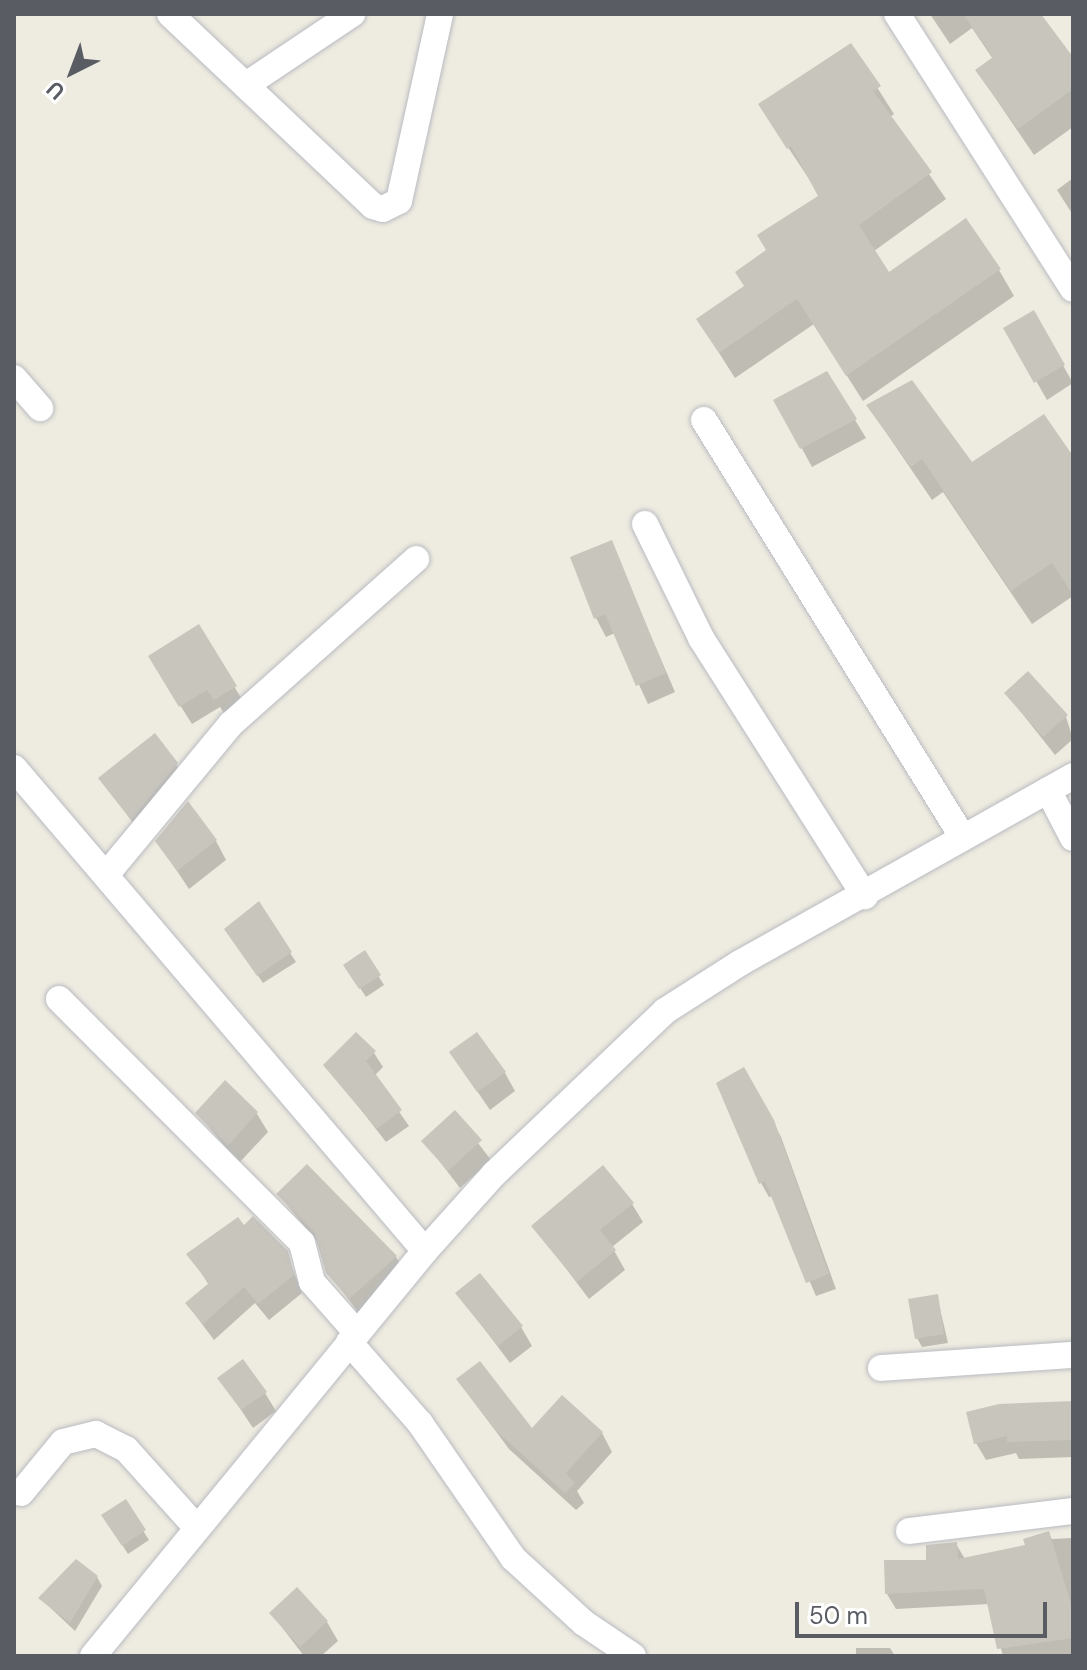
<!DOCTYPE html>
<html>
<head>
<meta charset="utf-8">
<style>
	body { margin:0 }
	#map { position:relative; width:1087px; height:1670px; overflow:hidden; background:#eeebe0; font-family:"DM Sans",sans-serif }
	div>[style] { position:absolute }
	.shadow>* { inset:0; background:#0003 }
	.building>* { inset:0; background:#c8c5bd }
	.roads { filter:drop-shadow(0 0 2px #b9bbc1) drop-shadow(0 0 2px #b9bbc1) }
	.minor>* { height:26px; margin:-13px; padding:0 13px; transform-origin:13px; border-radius:13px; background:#fff }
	span { translate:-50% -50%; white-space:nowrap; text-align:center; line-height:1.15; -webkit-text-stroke:6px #fff; paint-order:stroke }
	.frame { position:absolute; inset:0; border:16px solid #595d63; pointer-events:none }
	.north { position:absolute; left:32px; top:32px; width:80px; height:80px; -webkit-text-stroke:6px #fff; paint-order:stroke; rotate:222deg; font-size:22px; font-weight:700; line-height:32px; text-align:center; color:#595d63 }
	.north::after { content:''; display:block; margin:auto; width:28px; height:36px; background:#595d63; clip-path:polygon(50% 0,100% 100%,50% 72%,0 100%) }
	.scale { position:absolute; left:795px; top:1602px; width:252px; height:36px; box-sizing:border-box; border:4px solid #595d63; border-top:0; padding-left:10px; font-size:24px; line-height:28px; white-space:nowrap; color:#595d63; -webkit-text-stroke:6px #fff; paint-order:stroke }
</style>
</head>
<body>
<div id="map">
	<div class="shadow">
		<i style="clip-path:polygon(930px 14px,1004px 14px,1073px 61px,1073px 127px,1034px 155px,977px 71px,993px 59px,972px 28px,950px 44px)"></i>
		<i style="clip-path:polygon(850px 45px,894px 114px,890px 117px,946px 199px,874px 251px,889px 274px,999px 270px,1014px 296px,863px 401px,814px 324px,735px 378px,698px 320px,746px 287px,768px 251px,821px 197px,760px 105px)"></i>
		<i style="clip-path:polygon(1073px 178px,1073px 215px,1057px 190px)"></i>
		<i style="clip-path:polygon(1033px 313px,1073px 383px,1047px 400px,1006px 328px)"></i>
		<i style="clip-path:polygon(776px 401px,855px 420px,866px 438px,812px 467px)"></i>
		<i style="clip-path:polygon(868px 406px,971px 465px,1073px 460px,1073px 596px,1032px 624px,943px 492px,932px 500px)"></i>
		<i style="clip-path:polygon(611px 543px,675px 692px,648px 704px,615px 633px,606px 637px,596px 618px)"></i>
		<i style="clip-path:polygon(198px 627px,246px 706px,227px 718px,220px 707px,192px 724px,161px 675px)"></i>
		<i style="clip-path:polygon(1006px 693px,1066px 717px,1073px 739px,1055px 755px)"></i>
		<i style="clip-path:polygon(176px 764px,187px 783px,143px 837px,101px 778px)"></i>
		<i style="clip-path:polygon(157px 841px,216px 841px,226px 860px,189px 889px)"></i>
		<i style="clip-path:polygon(258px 904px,296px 962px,263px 983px,232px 938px)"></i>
		<i style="clip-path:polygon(364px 953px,384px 985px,366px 997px,351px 974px)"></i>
		<i style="clip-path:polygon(374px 1053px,383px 1067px,374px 1076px,409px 1126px,386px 1142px,326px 1065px)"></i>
		<i style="clip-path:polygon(451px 1053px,505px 1073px,515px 1091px,490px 1110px)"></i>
		<i style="clip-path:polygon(743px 1070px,781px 1137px,836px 1289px,816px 1296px,773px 1196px,769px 1197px,761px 1183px)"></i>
		<i style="clip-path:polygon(225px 1083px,257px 1114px,268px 1132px,239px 1163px,197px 1113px)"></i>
		<i style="clip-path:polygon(455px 1113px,491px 1160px,460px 1188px,424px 1141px)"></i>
		<i style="clip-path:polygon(307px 1167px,396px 1257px,407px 1276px,361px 1316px,328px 1272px,319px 1244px,278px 1194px)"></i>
		<i style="clip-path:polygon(632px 1204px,643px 1222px,612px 1247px,625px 1270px,589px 1299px,534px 1226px)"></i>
		<i style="clip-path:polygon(244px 1228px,286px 1252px,302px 1293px,269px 1320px,255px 1303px,214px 1340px,187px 1304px,209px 1285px,189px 1254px)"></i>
		<i style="clip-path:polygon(458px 1294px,521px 1327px,532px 1346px,510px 1363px)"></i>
		<i style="clip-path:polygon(937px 1296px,948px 1343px,922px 1347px,917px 1338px)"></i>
		<i style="clip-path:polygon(220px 1378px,265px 1393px,276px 1411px,253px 1428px)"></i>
		<i style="clip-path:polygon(458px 1380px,532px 1432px,602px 1433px,612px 1452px,577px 1491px,584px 1503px,576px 1510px,509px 1449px)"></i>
		<i style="clip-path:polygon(1073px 1404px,1073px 1457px,1019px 1459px,1016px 1453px,986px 1460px,976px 1443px)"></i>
		<i style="clip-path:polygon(125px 1502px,149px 1540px,128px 1554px,109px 1524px)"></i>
		<i style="clip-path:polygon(1048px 1533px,1052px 1539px,1073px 1538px,1073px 1654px,1003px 1656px,989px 1604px,896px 1609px,887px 1594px,956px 1544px,965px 1559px,1028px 1547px)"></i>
		<i style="clip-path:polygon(97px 1577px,102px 1586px,75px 1631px,41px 1599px)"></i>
		<i style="clip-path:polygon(271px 1613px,327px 1622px,338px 1641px,321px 1656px,304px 1656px)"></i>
		<i style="clip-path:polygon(856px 1648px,890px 1648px,895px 1656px,856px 1656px)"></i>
	</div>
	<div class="building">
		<i style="clip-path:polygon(963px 14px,1041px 14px,1073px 57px,1073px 89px,1018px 129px,975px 70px,993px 57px)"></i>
		<i style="clip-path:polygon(851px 43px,881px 86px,873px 91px,932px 172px,859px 225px,889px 272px,966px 218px,1001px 269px,846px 376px,797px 299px,719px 353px,696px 319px,744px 286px,735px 272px,766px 250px,757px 235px,818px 196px,791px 146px,787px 149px,758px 104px)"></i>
		<i style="clip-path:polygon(1034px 310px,1065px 365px,1034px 383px,1003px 328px)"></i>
		<i style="clip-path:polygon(827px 371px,857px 419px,800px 449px,773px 400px)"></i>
		<i style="clip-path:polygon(912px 380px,972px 462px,1044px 414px,1073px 456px,1073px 595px,1052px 563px,1011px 591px,922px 459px,911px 467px,866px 405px)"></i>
		<i style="clip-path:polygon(612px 540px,666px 673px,636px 686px,605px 614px,594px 619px,570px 557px)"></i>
		<i style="clip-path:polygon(199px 624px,237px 686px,214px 700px,207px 690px,179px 707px,148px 656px)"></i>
		<i style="clip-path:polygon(1028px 671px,1068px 715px,1043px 737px,1004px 693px)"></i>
		<i style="clip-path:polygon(155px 733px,178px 763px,131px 820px,98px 778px)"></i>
		<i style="clip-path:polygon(188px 801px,217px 840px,177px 871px,155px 841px)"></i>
		<i style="clip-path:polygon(259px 901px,292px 952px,257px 976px,224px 929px)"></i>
		<i style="clip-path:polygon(365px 950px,381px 975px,359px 989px,343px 965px)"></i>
		<i style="clip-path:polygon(356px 1032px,376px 1051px,366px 1061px,402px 1110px,377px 1129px,323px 1065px)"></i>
		<i style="clip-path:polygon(477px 1032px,506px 1072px,477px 1092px,449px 1052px)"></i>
		<i style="clip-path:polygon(744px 1067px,774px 1120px,829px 1274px,806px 1283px,765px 1181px,759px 1184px,716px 1083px)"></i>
		<i style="clip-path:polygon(225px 1080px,258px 1112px,228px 1146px,195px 1113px)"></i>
		<i style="clip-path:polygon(455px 1110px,482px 1140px,448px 1171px,421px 1141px)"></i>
		<i style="clip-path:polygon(307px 1164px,397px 1256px,349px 1299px,326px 1273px,314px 1232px,276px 1194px)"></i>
		<i style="clip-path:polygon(603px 1165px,634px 1203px,600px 1230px,616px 1250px,577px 1282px,531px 1226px)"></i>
		<i style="clip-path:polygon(253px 1216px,288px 1251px,294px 1275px,258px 1304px,244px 1287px,203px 1324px,185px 1303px,209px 1283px,186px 1254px,238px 1217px,244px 1225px)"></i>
		<i style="clip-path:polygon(480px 1273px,523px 1326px,498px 1346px,455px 1293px)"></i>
		<i style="clip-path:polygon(938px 1294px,944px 1334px,915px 1339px,908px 1299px)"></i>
		<i style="clip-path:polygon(243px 1359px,267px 1392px,241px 1410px,217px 1378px)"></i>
		<i style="clip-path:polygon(480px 1361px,532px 1428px,562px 1395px,603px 1432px,566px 1473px,575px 1483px,565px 1493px,495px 1430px,456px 1379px)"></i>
		<i style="clip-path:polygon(1073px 1401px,1073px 1440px,1007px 1442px,1007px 1436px,974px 1444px,966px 1412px,999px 1404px)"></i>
		<i style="clip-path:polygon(126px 1499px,146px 1530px,122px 1546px,101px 1515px)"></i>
		<i style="clip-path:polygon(1049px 1531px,1073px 1610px,1073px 1638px,997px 1649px,984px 1589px,885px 1594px,884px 1560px,926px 1560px,926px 1545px,957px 1542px,958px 1559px,1025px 1545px,1023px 1539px)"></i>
		<i style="clip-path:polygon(76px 1559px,98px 1576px,70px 1623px,38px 1598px)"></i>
		<i style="clip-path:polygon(297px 1587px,328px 1621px,300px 1647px,269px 1613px)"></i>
	</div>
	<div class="roads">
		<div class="minor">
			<i style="left:170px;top:14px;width:279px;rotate:43.4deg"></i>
			<i style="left:373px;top:206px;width:10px;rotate:17deg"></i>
			<i style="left:383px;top:209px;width:18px;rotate:-27deg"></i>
			<i style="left:399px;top:201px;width:191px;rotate:-77.6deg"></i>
			<i style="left:897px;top:14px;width:326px;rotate:57.4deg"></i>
			<i style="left:246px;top:85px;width:128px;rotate:-33.8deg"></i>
			<i style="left:14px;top:378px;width:40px;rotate:49deg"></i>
			<i style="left:704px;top:420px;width:491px;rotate:58.2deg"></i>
			<i style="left:645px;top:524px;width:127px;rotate:63.8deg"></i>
			<i style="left:701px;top:638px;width:306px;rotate:57.6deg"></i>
			<i style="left:14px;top:768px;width:634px;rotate:49.6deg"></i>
			<i style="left:425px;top:1251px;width:103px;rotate:-48.1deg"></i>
			<i style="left:494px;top:1174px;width:236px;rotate:-43.6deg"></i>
			<i style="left:665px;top:1011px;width:89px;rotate:-32.6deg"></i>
			<i style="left:740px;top:963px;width:382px;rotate:-29.3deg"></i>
			<i style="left:1048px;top:790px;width:54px;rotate:62.5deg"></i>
			<i style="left:106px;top:875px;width:196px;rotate:-50.4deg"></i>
			<i style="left:231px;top:724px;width:248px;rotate:-41.7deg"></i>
			<i style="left:59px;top:999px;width:344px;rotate:45.1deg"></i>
			<i style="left:302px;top:1243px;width:40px;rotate:75.6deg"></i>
			<i style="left:312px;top:1282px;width:68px;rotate:48.6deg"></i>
			<i style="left:349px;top:1342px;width:108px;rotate:48.8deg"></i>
			<i style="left:420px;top:1423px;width:164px;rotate:55.4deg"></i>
			<i style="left:513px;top:1558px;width:96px;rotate:42.5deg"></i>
			<i style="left:584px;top:1623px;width:59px;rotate:34deg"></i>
			<i style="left:881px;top:1368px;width:192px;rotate:-3.9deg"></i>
			<i style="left:21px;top:1493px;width:66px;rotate:-50.5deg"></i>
			<i style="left:63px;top:1442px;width:34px;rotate:-14deg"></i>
			<i style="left:96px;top:1434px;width:34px;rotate:27deg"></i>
			<i style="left:126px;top:1449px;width:106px;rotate:48.1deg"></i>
			<i style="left:909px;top:1531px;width:165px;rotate:-7deg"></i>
			<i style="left:93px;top:1656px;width:524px;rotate:-50.66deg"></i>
		</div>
	</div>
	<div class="frame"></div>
	<div class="north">U</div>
	<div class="scale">50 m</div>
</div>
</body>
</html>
